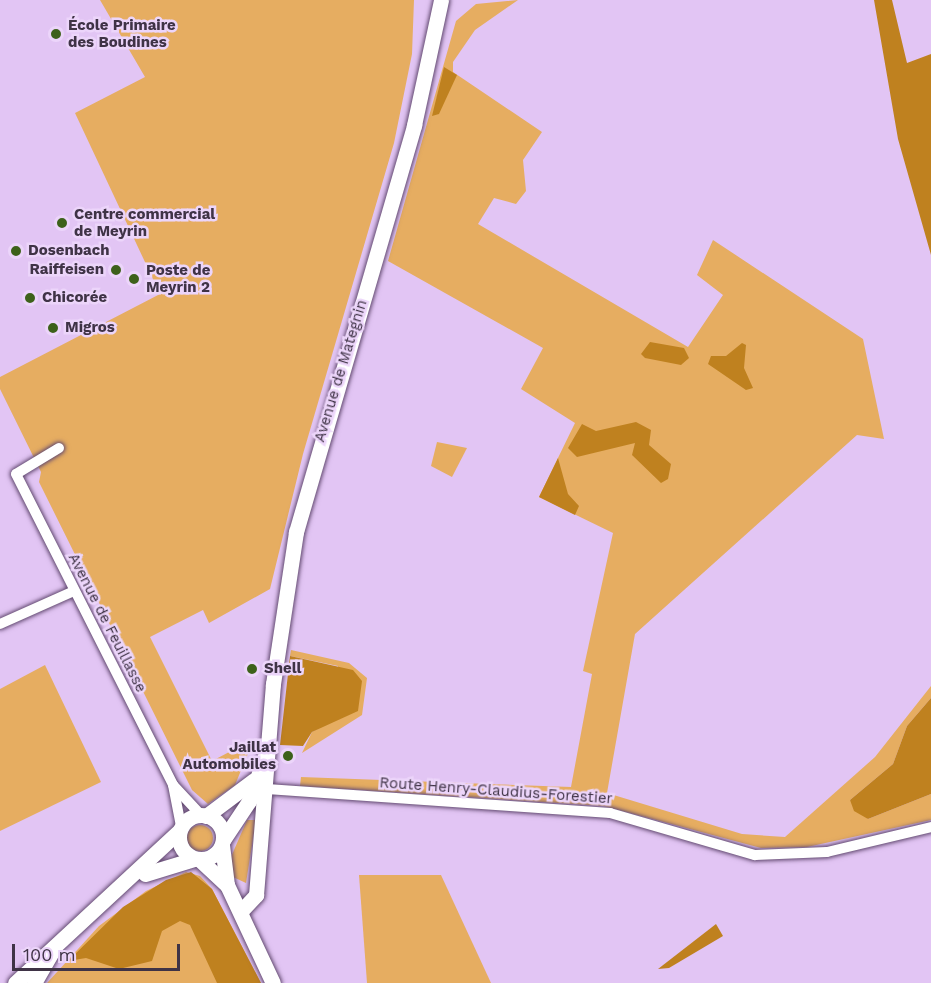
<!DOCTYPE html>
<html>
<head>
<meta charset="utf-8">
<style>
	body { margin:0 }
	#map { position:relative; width:931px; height:983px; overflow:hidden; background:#e2c5f4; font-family:"Work Sans",sans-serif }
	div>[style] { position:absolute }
	.green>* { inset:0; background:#e6ad61 }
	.round { border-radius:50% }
	.forest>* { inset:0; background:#bf811f }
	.roads { filter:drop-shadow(0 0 2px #634a71) drop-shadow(0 0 2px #634a71) }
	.minor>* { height:10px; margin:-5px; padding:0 5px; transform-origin:5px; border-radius:5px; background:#fff }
	.secondary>* { height:15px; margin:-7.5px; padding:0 7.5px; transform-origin:7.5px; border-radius:7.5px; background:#fff }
	.secondary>.ring { margin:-7.5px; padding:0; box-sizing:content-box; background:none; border:15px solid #fff; border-radius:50% }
	.dots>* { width:16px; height:16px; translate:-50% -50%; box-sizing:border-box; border:3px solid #ecd5fa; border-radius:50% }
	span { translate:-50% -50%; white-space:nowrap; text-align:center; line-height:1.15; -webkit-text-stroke:5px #ecd5fa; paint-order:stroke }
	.poi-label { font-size:15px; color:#3f3346; font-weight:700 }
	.left { translate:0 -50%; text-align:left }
	.right { translate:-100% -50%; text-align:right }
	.street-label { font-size:15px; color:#3f3346 }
	.scale { position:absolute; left:12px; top:944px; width:168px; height:27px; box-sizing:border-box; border:3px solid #3f3346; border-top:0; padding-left:8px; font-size:18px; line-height:21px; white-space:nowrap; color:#3f3346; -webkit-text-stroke:4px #ecd5fa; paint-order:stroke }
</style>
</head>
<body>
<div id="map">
	<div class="green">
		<i style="clip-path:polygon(100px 0,414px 0,412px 54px,394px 143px,303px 454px,270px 589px,209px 623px,203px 610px,150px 637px,212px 761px,254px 739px,235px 785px,208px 804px,192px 790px,39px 482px,41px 472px,0 389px,0 377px,160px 294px,75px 113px,145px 77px)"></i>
		<i style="clip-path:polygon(518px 0,475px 30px,453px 62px,453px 72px,542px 132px,523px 160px,526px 191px,516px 204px,494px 198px,478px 224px,688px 347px,723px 295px,697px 275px,713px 240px,863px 339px,884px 439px,857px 435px,635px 634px,607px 793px,742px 834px,785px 837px,875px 757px,931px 686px,931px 698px,907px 726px,893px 764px,850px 800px,868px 819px,931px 794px,931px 820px,807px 847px,761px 848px,604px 806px,300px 786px,301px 777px,571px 787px,592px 674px,583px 671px,613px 533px,539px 497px,575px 423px,521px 389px,543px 348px,388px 261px,456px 21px,476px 4px)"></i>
		<i style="clip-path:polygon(437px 442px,467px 448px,452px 477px,431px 466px)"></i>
		<i style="clip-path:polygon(291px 650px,349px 663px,367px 678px,362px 715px,302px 753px,312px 732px,340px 717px,338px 666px,290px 656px)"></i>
		<i style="clip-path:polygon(45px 665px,101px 782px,0 831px,0 689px)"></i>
		<i style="clip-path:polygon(247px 820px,256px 820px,246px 883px,233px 877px,231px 857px)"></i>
		<i class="round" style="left:187px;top:825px;width:26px;height:26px"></i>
		<i style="clip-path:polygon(186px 872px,200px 876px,212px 889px,261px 983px,47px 983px,99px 926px,146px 891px)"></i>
		<i style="clip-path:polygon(359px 875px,441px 875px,491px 983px,367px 983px)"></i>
	</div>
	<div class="forest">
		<i style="clip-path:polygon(874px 0,892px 0,907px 63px,931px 54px,931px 255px,898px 139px)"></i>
		<i style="clip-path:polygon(444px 67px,457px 75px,439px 114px,432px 116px)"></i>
		<i style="clip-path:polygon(650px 342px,684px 348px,689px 358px,681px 365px,645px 358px,641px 354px)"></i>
		<i style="clip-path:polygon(742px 343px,746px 345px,744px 368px,753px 388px,746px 390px,708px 364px,711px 356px,726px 356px)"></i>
		<i style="clip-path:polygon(636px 422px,651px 430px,649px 445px,671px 464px,668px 479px,661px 483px,632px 455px,635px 443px,577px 457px,568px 448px,582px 424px,596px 431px)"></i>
		<i style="clip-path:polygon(558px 458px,568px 494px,579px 506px,575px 515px,539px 497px)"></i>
		<i style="clip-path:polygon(290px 656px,353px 670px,362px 681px,358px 711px,312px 732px,303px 746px,280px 745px)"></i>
		<i style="clip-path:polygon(931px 698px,931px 794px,868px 819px,854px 811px,850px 800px,893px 764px,907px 726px)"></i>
		<i style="clip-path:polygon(191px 872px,212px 889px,261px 983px,217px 983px,190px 925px,180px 921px,162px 931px,152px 961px,119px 969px,86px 958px,68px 961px,123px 907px,166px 880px)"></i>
		<i style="clip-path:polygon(716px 924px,723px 936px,669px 968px,658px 969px)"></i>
	</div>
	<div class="roads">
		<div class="minor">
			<i style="left:59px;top:448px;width:50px;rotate:148.8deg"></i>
			<i style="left:16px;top:474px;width:348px;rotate:63.2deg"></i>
			<i style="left:173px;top:785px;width:41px;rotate:47deg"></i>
			<i style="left:0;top:624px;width:81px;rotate:-24deg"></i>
			<i style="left:173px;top:785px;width:42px;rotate:79deg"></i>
			<i style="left:267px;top:789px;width:344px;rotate:4deg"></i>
			<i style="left:610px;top:813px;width:151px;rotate:16.2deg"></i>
			<i style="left:755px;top:855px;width:72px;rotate:-2.4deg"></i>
			<i style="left:827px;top:852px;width:107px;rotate:-13.5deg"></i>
		</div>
		<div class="secondary">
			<i class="ring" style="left:179px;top:815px;width:29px;height:29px"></i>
			<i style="left:206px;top:816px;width:60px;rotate:-36.9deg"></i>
			<i style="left:223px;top:840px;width:47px;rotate:-56.3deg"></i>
			<i style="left:249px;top:801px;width:48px;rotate:-70.4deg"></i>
			<i style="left:222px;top:845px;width:40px;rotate:82.9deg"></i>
			<i style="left:200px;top:860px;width:37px;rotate:43deg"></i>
			<i style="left:227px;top:885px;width:108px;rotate:64.9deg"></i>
			<i style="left:145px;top:874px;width:51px;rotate:-17deg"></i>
			<i style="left:242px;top:910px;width:21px;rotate:-47deg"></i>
			<i style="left:256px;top:895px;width:212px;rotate:-85.4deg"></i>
			<i style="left:273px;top:684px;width:154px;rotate:-81.4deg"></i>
			<i style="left:296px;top:532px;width:424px;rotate:-73.8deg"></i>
			<i style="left:414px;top:125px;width:128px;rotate:-77.8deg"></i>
			<i style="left:15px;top:983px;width:224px;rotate:-42.8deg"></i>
			<i style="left:34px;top:983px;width:34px;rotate:-60deg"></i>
		</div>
	</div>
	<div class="dots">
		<i style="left:56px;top:34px;background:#3d611a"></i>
		<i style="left:62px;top:223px;background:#3d611a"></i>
		<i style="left:16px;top:251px;background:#3d611a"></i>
		<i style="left:116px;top:270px;background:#3d611a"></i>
		<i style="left:134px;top:279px;background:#3d611a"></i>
		<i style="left:30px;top:298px;background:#3d611a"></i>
		<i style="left:53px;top:328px;background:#3d611a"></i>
		<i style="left:252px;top:669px;background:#3d611a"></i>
		<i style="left:288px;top:756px;background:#3d611a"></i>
	</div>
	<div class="poi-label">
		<span class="left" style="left:68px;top:34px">École Primaire<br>des Boudines</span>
		<span class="left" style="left:74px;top:223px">Centre commercial<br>de Meyrin</span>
		<span class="left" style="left:28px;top:251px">Dosenbach</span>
		<span class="right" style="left:104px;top:270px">Raiffeisen</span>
		<span class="left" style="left:146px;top:279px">Poste de<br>Meyrin 2</span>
		<span class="left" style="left:42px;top:298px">Chicorée</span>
		<span class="left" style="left:65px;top:328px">Migros</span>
		<span class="left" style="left:264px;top:669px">Shell</span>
		<span class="right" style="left:276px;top:756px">Jaillat<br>Automobiles</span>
	</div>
	<div class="street-label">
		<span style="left:341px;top:371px;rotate:-73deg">Avenue de Mategnin</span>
		<span style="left:107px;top:623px;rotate:63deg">Avenue de Feuillasse</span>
		<span style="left:496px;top:791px;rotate:4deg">Route Henry-Claudius-Forestier</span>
	</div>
	<div class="scale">100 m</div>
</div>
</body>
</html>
